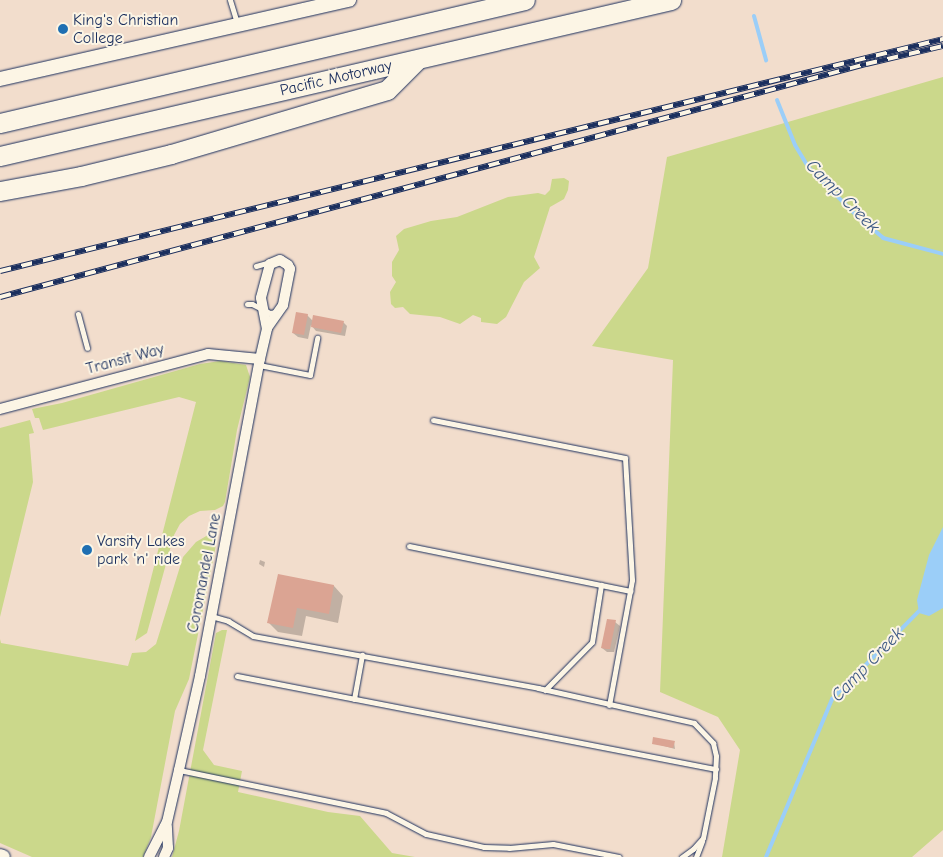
<!DOCTYPE html>
<html>
<head>
<meta charset="utf-8">
<style>
	body { margin:0 }
	#map { position:relative; width:943px; height:857px; overflow:hidden; background:#f2ddcc; font-family:"Comic Neue",sans-serif }
	div>[style] { position:absolute }
	.green>* { inset:0; background:#cbd88b }
	.water>* { inset:0; background:#9bcef8 }
	.shadow>* { inset:0; background:#0003 }
	.stream>* { height:4px; margin:-2px; padding:0 2px; transform-origin:2px; border-radius:2px; background:#9bcef8 }
	.building>* { inset:0; background:#dba493 }
	.roads { filter:drop-shadow(0 0 1px #1b2f5e) drop-shadow(0 0 1px #1b2f5e) }
	.service>* { height:5px; margin:-2.5px; padding:0 2.5px; transform-origin:2.5px; border-radius:2.5px; background:#fcf5e5 }
	.minor>* { height:10px; margin:-5px; padding:0 5px; transform-origin:5px; border-radius:5px; background:#fcf5e5 }
	.secondary>* { height:14px; margin:-7px; padding:0 7px; transform-origin:7px; border-radius:7px; background:#fcf5e5 }
	.motorway>* { height:19px; margin:-9.5px; padding:0 9.5px; transform-origin:9.5px; border-radius:9.5px; background:#fcf5e5 }
	.rail>* { height:5.5px; margin-top:-2.75px; transform-origin:0; background:repeating-linear-gradient(90deg,#fcf5e5 0 11px,#1b2f5e 0 22px); box-sizing:border-box; border-block:1px solid #1b2f5e }
	.dots>* { width:14px; height:14px; translate:-50% -50%; box-sizing:border-box; border:2px solid #fcf5e5; border-radius:50% }
	span { translate:-50% -50%; white-space:nowrap; text-align:center; line-height:1.15; -webkit-text-stroke:4px #fcf5e5; paint-order:stroke }
	.poi-label { font-size:16px; color:#1b2f5e }
	.left { translate:0 -50%; text-align:left }
	.street-label { font-size:16px; color:#1b2f5e }
	.water-label { font-size:18px; color:#3b5784; font-style:italic }
</style>
</head>
<body>
<div id="map">
	<div class="green">
		<i style="clip-path:polygon(943px 77px,943px 830px,912px 857px,722px 857px,740px 750px,718px 717px,660px 692px,673px 360px,592px 346px,648px 268px,667px 157px)"></i>
		<i style="clip-path:polygon(564px 178px,569px 181px,568px 190px,564px 199px,550px 207px,534px 257px,540px 268px,524px 282px,506px 317px,497px 324px,481px 322px,481px 318px,473px 315px,460px 324px,440px 317px,410px 314px,403px 307px,395px 308px,391px 304px,390px 292px,396px 282px,392px 276px,392px 262px,399px 250px,396px 236px,404px 229px,431px 221px,457px 217px,508px 197px,538px 193px,545px 195px,550px 190px,552px 179px)"></i>
		<i style="clip-path:polygon(220px 361px,246px 365px,250px 377px,237px 430px,225px 502px,223px 506px,215px 510px,200px 511px,189px 516px,180px 524px,174px 535px,147px 633px,135px 641px,196px 402px,179px 397px,43px 430px,39px 418px,35px 418px,32px 409px,62px 403px,200px 364px)"></i>
		<i style="clip-path:polygon(30px 420px,34px 433px,29px 434px,33px 482px,0 617px,0 428px)"></i>
		<i style="clip-path:polygon(208px 535px,213px 539px,216px 545px,189px 679px,175px 711px,151px 837px,143px 857px,32px 857px,0 843px,0 639px,1px 643px,128px 666px,132px 653px,146px 652px,156px 644px,183px 557px,196px 542px)"></i>
		<i style="clip-path:polygon(222px 630px,227px 630px,203px 750px,214px 765px,242px 771px,238px 792px,328px 812px,360px 816px,392px 853px,415px 857px,172px 857px,179px 831px,216px 633px)"></i>
	</div>
	<div class="water">
		<i style="clip-path:polygon(943px 527px,943px 608px,929px 616px,919px 613px,917px 600px,929px 555px)"></i>
	</div>
	<div class="shadow">
		<i style="clip-path:polygon(307px 315px,313px 321px,343px 322px,347px 326px,345px 336px,316px 331px,311px 325px,308px 339px,298px 337px,293px 333px)"></i>
		<i style="clip-path:polygon(260px 560px,265px 562px,264px 567px,259px 564px)"></i>
		<i style="clip-path:polygon(279px 575px,334px 586px,343px 596px,338px 623px,306px 616px,302px 636px,278px 632px,269px 623px)"></i>
		<i style="clip-path:polygon(615px 622px,620px 626px,614px 652px,607px 652px,602px 648px)"></i>
		<i style="clip-path:polygon(674px 742px,675px 749px,653px 743px)"></i>
	</div>
	<div class="stream">
		<i style="left:754px;top:16px;width:46px;rotate:74.7deg"></i>
		<i style="left:777px;top:100px;width:48px;rotate:68.2deg"></i>
		<i style="left:795px;top:145px;width:26px;rotate:59deg"></i>
		<i style="left:808px;top:167px;width:68px;rotate:45deg"></i>
		<i style="left:856px;top:215px;width:35px;rotate:40deg"></i>
		<i style="left:883px;top:238px;width:62px;rotate:14.9deg"></i>
		<i style="left:766px;top:857px;width:171px;rotate:-67.3deg"></i>
		<i style="left:832px;top:699px;width:125px;rotate:-45.3deg"></i>
	</div>
	<div class="building">
		<i style="clip-path:polygon(296px 312px,308px 314px,304px 335px,292px 333px)"></i>
		<i style="clip-path:polygon(313px 315px,344px 321px,341px 333px,311px 327px)"></i>
		<i style="clip-path:polygon(278px 574px,334px 585px,329px 614px,297px 608px,293px 628px,267px 623px)"></i>
		<i style="clip-path:polygon(607px 619px,616px 620px,610px 649px,606px 649px,601px 648px)"></i>
		<i style="clip-path:polygon(653px 737px,675px 741px,673px 748px,652px 744px)"></i>
	</div>
	<div class="roads">
		<div class="service">
			<i style="left:230px;top:0;width:24px;rotate:73deg"></i>
			<i style="left:256px;top:266px;width:15px;rotate:-16deg"></i>
			<i style="left:247px;top:304px;width:5px"></i>
			<i style="left:252px;top:304px;width:20px;rotate:27deg"></i>
			<i style="left:270px;top:313px;width:6px;rotate:-9deg"></i>
			<i style="left:78px;top:314px;width:35px;rotate:75deg"></i>
			<i style="left:259px;top:365px;width:52px;rotate:11.1deg"></i>
			<i style="left:310px;top:375px;width:38px;rotate:-79deg"></i>
			<i style="left:433px;top:420px;width:196px;rotate:11.2deg"></i>
			<i style="left:625px;top:458px;width:122px;rotate:86.7deg"></i>
			<i style="left:632px;top:580px;width:11px;rotate:100deg"></i>
			<i style="left:409px;top:546px;width:226px;rotate:11.5deg"></i>
			<i style="left:630px;top:591px;width:116px;rotate:100.4deg"></i>
			<i style="left:211px;top:616px;width:18px;rotate:16deg"></i>
			<i style="left:228px;top:621px;width:29px;rotate:31deg"></i>
			<i style="left:253px;top:636px;width:290px;rotate:10.3deg"></i>
			<i style="left:538px;top:688px;width:160px;rotate:12.6deg"></i>
			<i style="left:694px;top:723px;width:28px;rotate:46deg"></i>
			<i style="left:713px;top:743px;width:13px;rotate:77deg"></i>
			<i style="left:716px;top:756px;width:22px;rotate:93deg"></i>
			<i style="left:715px;top:778px;width:61px;rotate:101.3deg"></i>
			<i style="left:703px;top:838px;width:15px;rotate:132deg"></i>
			<i style="left:693px;top:849px;width:14px;rotate:144deg"></i>
			<i style="left:237px;top:676px;width:488px;rotate:11deg"></i>
			<i style="left:545px;top:690px;width:67px;rotate:-45.6deg"></i>
			<i style="left:592px;top:642px;width:58px;rotate:-81deg"></i>
			<i style="left:354px;top:699px;width:45px;rotate:-79.7deg"></i>
			<i style="left:179px;top:770px;width:211px;rotate:11.7deg"></i>
			<i style="left:386px;top:813px;width:45px;rotate:27.7deg"></i>
			<i style="left:426px;top:834px;width:59px;rotate:12.6deg"></i>
			<i style="left:484px;top:847px;width:25px;rotate:2deg"></i>
			<i style="left:509px;top:848px;width:44px;rotate:-5.2deg"></i>
			<i style="left:553px;top:844px;width:67px;rotate:11.1deg"></i>
			<i style="left:696px;top:857px;width:17px;rotate:-69deg"></i>
		</div>
		<div class="minor">
			<i style="left:0;top:409px;width:215px;rotate:-14.8deg"></i>
			<i style="left:208px;top:354px;width:52px;rotate:5.5deg"></i>
			<i style="left:149px;top:857px;width:39px;rotate:-63deg"></i>
			<i style="left:167px;top:822px;width:53px;rotate:-77deg"></i>
			<i style="left:179px;top:770px;width:96px;rotate:-77.4deg"></i>
			<i style="left:200px;top:676px;width:323px;rotate:-79.3deg"></i>
			<i style="left:260px;top:359px;width:32px;rotate:-77deg"></i>
			<i style="left:267px;top:328px;width:28px;rotate:-55deg"></i>
			<i style="left:283px;top:305px;width:37px;rotate:-79deg"></i>
			<i style="left:290px;top:269px;width:4px;rotate:-117deg"></i>
			<i style="left:288px;top:265px;width:9px;rotate:-148deg"></i>
			<i style="left:280px;top:260px;width:11px;rotate:158deg"></i>
			<i style="left:270px;top:264px;width:35px;rotate:105deg"></i>
			<i style="left:261px;top:298px;width:31px;rotate:79deg"></i>
			<i style="left:164px;top:857px;width:10px;rotate:-66deg"></i>
			<i style="left:168px;top:848px;width:22px;rotate:-93deg"></i>
		</div>
		<div class="secondary">
			<i style="left:0;top:79px;width:358px;rotate:-12.8deg"></i>
			<i style="left:0;top:856px;width:3px;rotate:18deg"></i>
		</div>
		<div class="motorway">
			<i style="left:0;top:123px;width:539px;rotate:-13.19deg"></i>
			<i style="left:0;top:156px;width:689px;rotate:-13.09deg"></i>
			<i style="left:0;top:191px;width:82px;rotate:-10.5deg"></i>
			<i style="left:81px;top:176px;width:93px;rotate:-13.7deg"></i>
			<i style="left:171px;top:154px;width:225px;rotate:-16.5deg"></i>
			<i style="left:387px;top:90px;width:42px;rotate:-45deg"></i>
		</div>
	</div>
	<div class="rail">
		<i style="left:0;top:271px;width:971px;rotate:-13.82deg"></i>
		<i style="left:0;top:297px;width:897px;rotate:-15.06deg"></i>
		<i style="left:866px;top:64px;width:79px;rotate:-13.2deg"></i>
	</div>
	<div class="dots">
		<i style="left:63px;top:29px;background:#1f6fb2"></i>
		<i style="left:87px;top:550px;background:#1f6fb2"></i>
	</div>
	<div class="poi-label">
		<span class="left" style="left:73px;top:29px">King's Christian<br>College</span>
		<span class="left" style="left:97px;top:550px">Varsity Lakes<br>park 'n' ride</span>
	</div>
	<div class="street-label">
		<span style="left:336px;top:78px;rotate:-13deg">Pacific Motorway</span>
		<span style="left:125px;top:359px;rotate:-15deg">Transit Way</span>
		<span style="left:204px;top:573px;rotate:-79deg">Coromandel Lane</span>
	</div>
	<div class="water-label">
		<span style="left:842px;top:197px;rotate:45deg">Camp Creek</span>
		<span style="left:868px;top:665px;rotate:-46deg">Camp Creek</span>
	</div>
</div>
</body>
</html>
